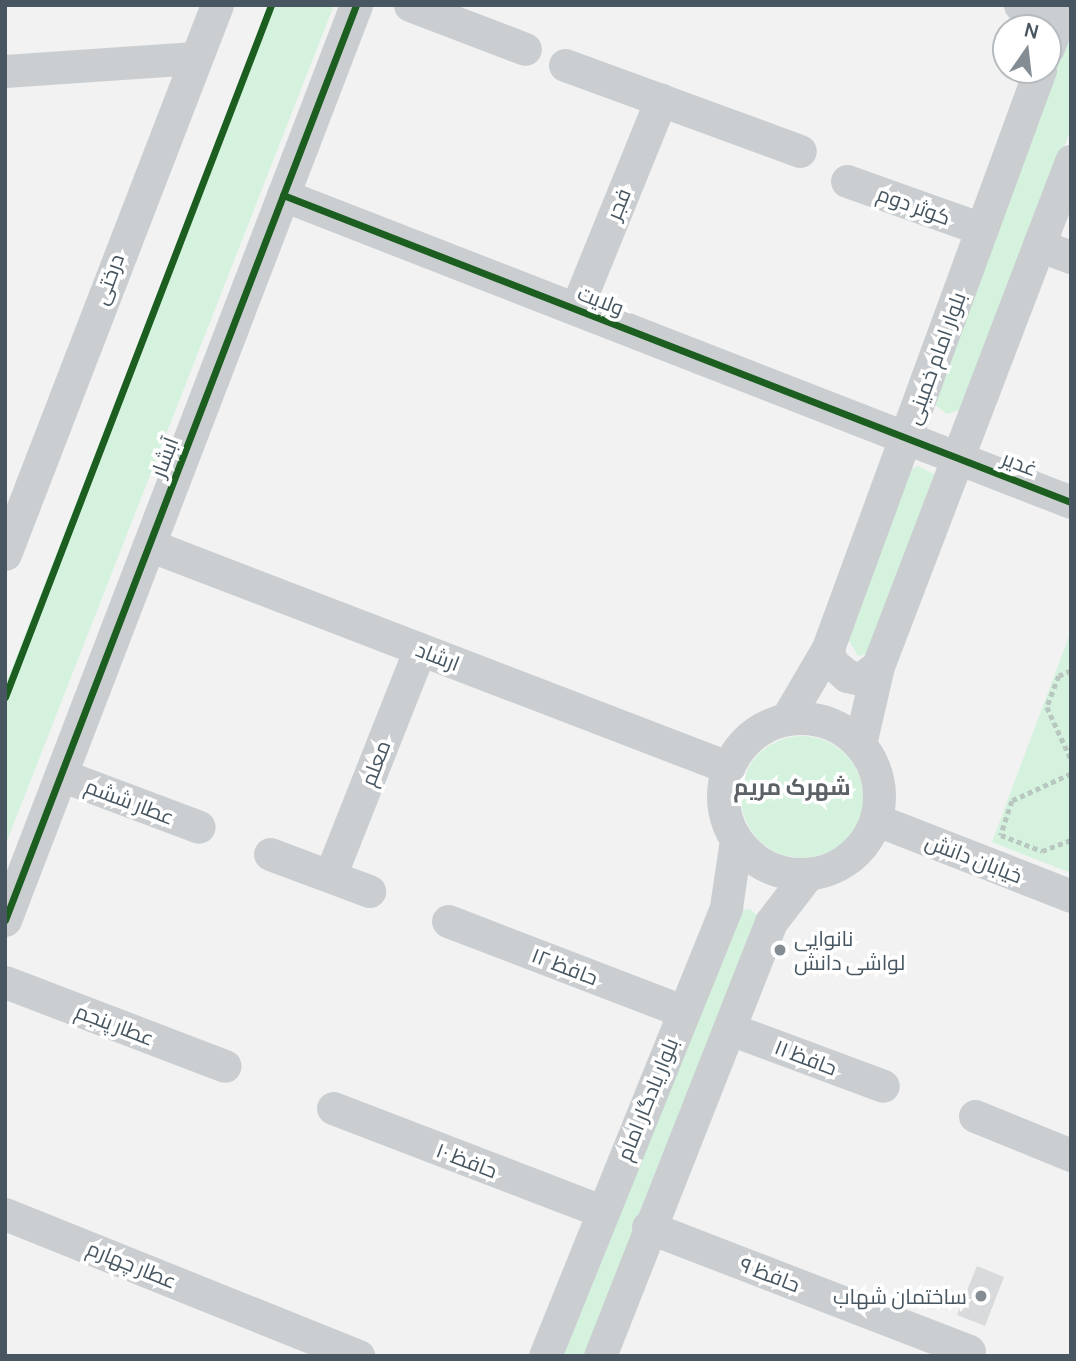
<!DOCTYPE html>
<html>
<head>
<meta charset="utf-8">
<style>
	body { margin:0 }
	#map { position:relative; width:1076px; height:1361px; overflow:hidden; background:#f2f2f2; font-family:Manrope,Cairo,sans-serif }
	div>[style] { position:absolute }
	.green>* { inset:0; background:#d5f2de }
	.round { border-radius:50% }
	.building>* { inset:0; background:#d8dadb }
	.path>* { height:4.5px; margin-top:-2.25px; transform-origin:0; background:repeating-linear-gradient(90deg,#b9c7c1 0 5px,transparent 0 8.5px) }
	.minor>* { height:33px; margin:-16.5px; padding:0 16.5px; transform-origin:16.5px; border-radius:16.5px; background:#cbced1 }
	.minor>.ring { margin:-16.5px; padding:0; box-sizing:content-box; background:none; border:33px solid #cbced1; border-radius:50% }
	.cycleway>* { height:7px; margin:-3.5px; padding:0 3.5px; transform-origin:3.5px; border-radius:3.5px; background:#1b5e20 }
	.dots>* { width:19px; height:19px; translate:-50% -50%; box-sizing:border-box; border:4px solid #fff; border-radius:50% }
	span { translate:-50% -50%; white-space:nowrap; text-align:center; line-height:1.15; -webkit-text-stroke:7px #fff; paint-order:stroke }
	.street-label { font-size:21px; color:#475660 }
	.poi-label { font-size:21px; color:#475660 }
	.left { translate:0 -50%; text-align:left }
	.right { translate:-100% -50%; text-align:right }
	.neighbourhood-label { font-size:23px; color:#5d6266; font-weight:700 }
	.frame { position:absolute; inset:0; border:7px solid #475660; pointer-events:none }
	.north { position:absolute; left:992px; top:14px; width:70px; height:70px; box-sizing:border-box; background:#fff; border:2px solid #b5bbbf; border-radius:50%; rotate:14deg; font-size:19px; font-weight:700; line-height:28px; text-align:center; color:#475660 }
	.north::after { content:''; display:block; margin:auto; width:24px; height:32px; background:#838d93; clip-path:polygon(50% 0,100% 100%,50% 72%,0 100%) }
</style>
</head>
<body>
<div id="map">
	<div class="green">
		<i style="clip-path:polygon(270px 5px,334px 5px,5px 846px,5px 686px)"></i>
		<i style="clip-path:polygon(1071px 16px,1071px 129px,962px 409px,947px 414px,934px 404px)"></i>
		<i style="clip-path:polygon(918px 466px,934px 474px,873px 653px,858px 656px,848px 639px,909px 470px)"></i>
		<i style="clip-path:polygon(1071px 631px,1071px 873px,992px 842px)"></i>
		<i class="round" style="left:741px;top:736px;width:122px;height:122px"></i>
		<i style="clip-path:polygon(749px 909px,758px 915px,593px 1356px,555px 1356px,733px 912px)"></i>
	</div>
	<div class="building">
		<i style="clip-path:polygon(977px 1266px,1004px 1277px,985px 1326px,957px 1315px)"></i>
	</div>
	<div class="path">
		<i style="left:1071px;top:671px;width:13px;rotate:157deg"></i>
		<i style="left:1059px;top:676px;width:33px;rotate:111deg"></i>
		<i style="left:1047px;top:707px;width:57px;rotate:65.2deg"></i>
		<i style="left:1071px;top:774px;width:65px;rotate:155.4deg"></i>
		<i style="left:1012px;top:801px;width:36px;rotate:108deg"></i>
		<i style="left:1001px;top:835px;width:44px;rotate:21.3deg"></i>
		<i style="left:1042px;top:851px;width:31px;rotate:-21deg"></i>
	</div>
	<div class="minor">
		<i style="left:410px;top:5px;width:123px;rotate:20.9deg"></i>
		<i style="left:1020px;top:5px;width:41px;rotate:19.7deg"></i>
		<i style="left:1048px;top:48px;width:46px;rotate:-69.6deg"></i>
		<i style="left:565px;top:65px;width:250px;rotate:20.1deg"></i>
		<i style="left:5px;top:71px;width:190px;rotate:-3.9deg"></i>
		<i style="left:847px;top:181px;width:143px;rotate:19.6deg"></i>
		<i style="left:283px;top:195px;width:846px;rotate:21.29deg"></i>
		<i style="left:1039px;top:245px;width:34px;rotate:21deg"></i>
		<i style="left:576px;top:309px;width:226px;rotate:-67.9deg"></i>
		<i style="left:149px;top:545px;width:619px;rotate:21.01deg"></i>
		<i style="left:5px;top:554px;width:589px;rotate:-68.89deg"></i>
		<i style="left:828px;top:648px;width:14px;rotate:78deg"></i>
		<i style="left:831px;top:662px;width:21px;rotate:41deg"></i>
		<i style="left:847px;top:676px;width:13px;rotate:13deg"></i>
		<i style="left:860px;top:679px;width:22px;rotate:-36deg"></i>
		<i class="ring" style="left:723px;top:718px;width:123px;height:123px"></i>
		<i style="left:787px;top:718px;width:81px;rotate:-59.6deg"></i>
		<i style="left:828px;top:648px;width:616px;rotate:-69.86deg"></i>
		<i style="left:860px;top:744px;width:80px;rotate:-77deg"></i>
		<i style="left:878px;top:666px;width:541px;rotate:-69.08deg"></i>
		<i style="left:61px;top:775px;width:147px;rotate:20.6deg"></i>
		<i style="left:877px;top:820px;width:208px;rotate:21.4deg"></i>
		<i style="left:270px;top:854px;width:106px;rotate:20.5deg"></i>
		<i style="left:330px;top:876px;width:244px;rotate:-68.4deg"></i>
		<i style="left:5px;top:920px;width:980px;rotate:-69.01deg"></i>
		<i style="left:448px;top:921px;width:252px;rotate:21deg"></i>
		<i style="left:5px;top:982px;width:235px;rotate:20.9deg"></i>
		<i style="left:730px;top:1029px;width:163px;rotate:20.4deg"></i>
		<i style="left:333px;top:1108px;width:287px;rotate:21deg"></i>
		<i style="left:975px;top:1116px;width:104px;rotate:22.1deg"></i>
		<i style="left:5px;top:1214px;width:381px;rotate:21.9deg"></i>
		<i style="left:648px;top:1227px;width:344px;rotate:21.1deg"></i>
		<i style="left:545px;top:1356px;width:484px;rotate:-68deg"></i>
		<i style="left:726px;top:907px;width:68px;rotate:-81.5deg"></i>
		<i style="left:600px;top:1356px;width:466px;rotate:-68.5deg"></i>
		<i style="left:771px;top:922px;width:61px;rotate:-52.4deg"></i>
	</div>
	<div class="cycleway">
		<i style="left:283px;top:195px;width:846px;rotate:21.29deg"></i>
		<i style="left:5px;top:697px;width:741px;rotate:-68.97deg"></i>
		<i style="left:5px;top:920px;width:980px;rotate:-69.01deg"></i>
	</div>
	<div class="dots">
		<i style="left:780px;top:950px;background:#838d93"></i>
		<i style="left:981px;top:1296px;background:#838d93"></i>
	</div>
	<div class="street-label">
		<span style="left:618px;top:204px;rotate:-68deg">فجر</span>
		<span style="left:914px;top:205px;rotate:20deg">کوثر دوم</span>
		<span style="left:108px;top:279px;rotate:-70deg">درختی</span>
		<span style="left:601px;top:300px;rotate:21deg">ولایت</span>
		<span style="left:935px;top:358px;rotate:-70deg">بلوار امام خمینی</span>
		<span style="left:164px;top:457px;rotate:-69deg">آبشار</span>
		<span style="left:1020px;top:463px;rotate:21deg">غدیر</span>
		<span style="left:438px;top:656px;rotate:21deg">ارشاد</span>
		<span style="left:375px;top:763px;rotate:-69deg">معلم</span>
		<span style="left:130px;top:801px;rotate:21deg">عطار ششم</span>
		<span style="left:974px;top:858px;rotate:21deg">خیابان دانش</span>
		<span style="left:565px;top:966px;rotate:21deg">حافظ ۱۲</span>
		<span style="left:115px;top:1024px;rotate:21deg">عطار پنجم</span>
		<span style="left:806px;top:1057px;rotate:21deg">حافظ ۱۱</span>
		<span style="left:647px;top:1099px;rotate:-68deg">بلوار یادگار امام</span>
		<span style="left:467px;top:1160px;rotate:21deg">حافظ ۱۰</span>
		<span style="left:132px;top:1264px;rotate:22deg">عطار چهارم</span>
		<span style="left:770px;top:1274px;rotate:21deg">حافظ ۹</span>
	</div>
	<div class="poi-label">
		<span class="left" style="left:794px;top:950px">نانوایی<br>لواشی دانش</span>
		<span class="right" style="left:967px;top:1296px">ساختمان شهاب</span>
	</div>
	<div class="neighbourhood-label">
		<span style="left:792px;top:786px">شهرک مریم</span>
	</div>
	<div class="frame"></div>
	<div class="north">N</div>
</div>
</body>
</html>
